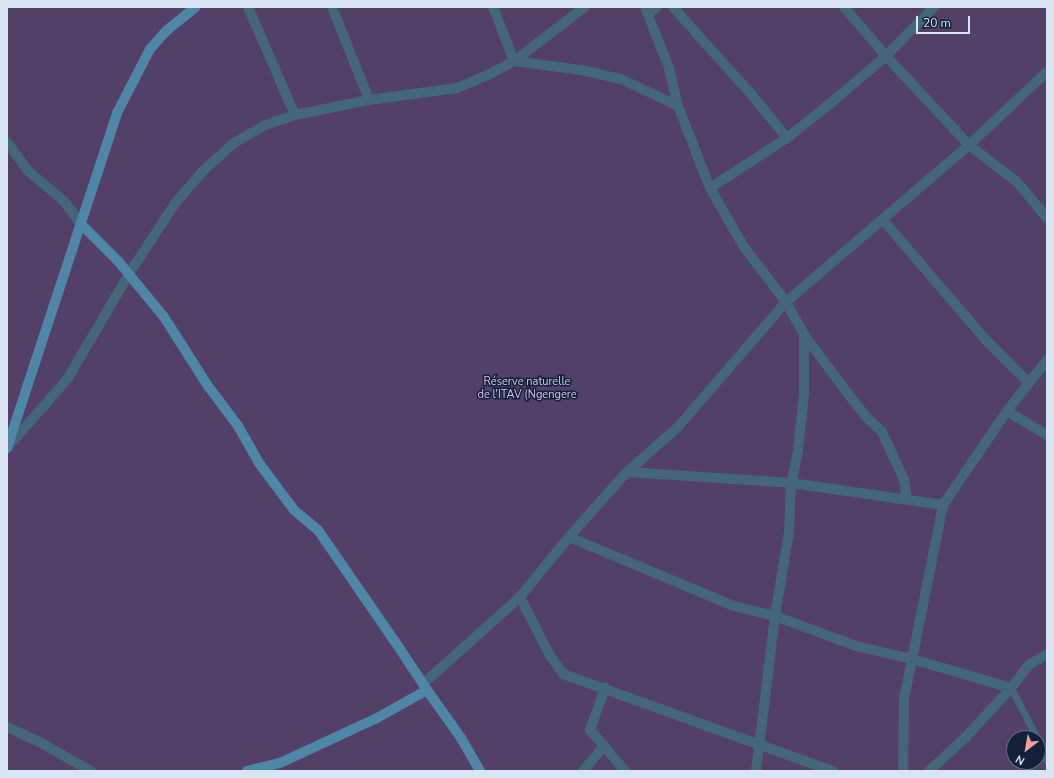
<!DOCTYPE html>
<html>
<head>
<meta charset="utf-8">
<style>
	body { margin:0 }
	#map { position:relative; width:1054px; height:778px; overflow:hidden; background:#1a2b42; font-family:"Nunito Sans",sans-serif }
	div>[style] { position:absolute }
	.green>* { inset:0; background:#524067 }
	.lane>* { height:7px; margin:-3.5px; padding:0 3.5px; transform-origin:3.5px; border-radius:3.5px; background:#436679 }
	.street>* { height:10px; margin:-5px; padding:0 5px; transform-origin:5px; border-radius:5px; background:#436679 }
	.secondary>* { height:10px; margin:-5px; padding:0 5px; transform-origin:5px; border-radius:5px; background:#4d87a5 }
	span { translate:-50% -50%; white-space:nowrap; text-align:center; line-height:1.15; -webkit-text-stroke:3px #112137; paint-order:stroke }
	.park-label { font-size:11px; color:#dac0fb }
	.frame { position:absolute; inset:0; border:8px solid #dae5f4; pointer-events:none }
	.north { position:absolute; left:1006px; top:730px; width:40px; height:40px; box-sizing:border-box; background:#112137; border:1px solid #616f83; border-radius:50%; rotate:211deg; font-size:11px; font-weight:700; line-height:16px; text-align:center; color:#dae5f4 }
	.north::after { content:''; display:block; margin:auto; width:14px; height:18px; background:#f49aa0; clip-path:polygon(50% 0,100% 100%,50% 72%,0 100%) }
	.scale { position:absolute; left:916px; top:16px; width:54px; height:18px; box-sizing:border-box; border:2px solid #dae5f4; border-top:0; padding-left:5px; font-size:12px; line-height:14px; white-space:nowrap; color:#dae5f4; -webkit-text-stroke:3px #112137; paint-order:stroke }
</style>
</head>
<body>
<div id="map">
	<div class="green">
		<i style="clip-path:polygon(evenodd,7px 7px,1047px 7px,1047px 771px,7px 771px,7px 7px,1014px 738px,1038px 738px,1038px 762px,1014px 762px,1014px 738px)"></i>
	</div>
	<div class="lane">
		<i style="left:1011px;top:688px;width:56px;rotate:62.5deg"></i>
		<i style="left:1038px;top:740px;width:23px;rotate:67deg"></i>
	</div>
	<div class="street">
		<i style="left:248px;top:7px;width:118px;rotate:66.5deg"></i>
		<i style="left:332px;top:7px;width:100px;rotate:68.3deg"></i>
		<i style="left:493px;top:7px;width:58px;rotate:68.7deg"></i>
		<i style="left:514px;top:61px;width:68px;rotate:7.7deg"></i>
		<i style="left:581px;top:70px;width:41px;rotate:12.7deg"></i>
		<i style="left:621px;top:79px;width:63px;rotate:25.3deg"></i>
		<i style="left:645px;top:7px;width:66px;rotate:68.5deg"></i>
		<i style="left:669px;top:68px;width:39px;rotate:77deg"></i>
		<i style="left:678px;top:106px;width:88px;rotate:68.7deg"></i>
		<i style="left:710px;top:188px;width:68px;rotate:60deg"></i>
		<i style="left:744px;top:247px;width:69px;rotate:52.6deg"></i>
		<i style="left:786px;top:302px;width:38px;rotate:61deg"></i>
		<i style="left:804px;top:335px;width:58px;rotate:90deg"></i>
		<i style="left:804px;top:393px;width:58px;rotate:95.9deg"></i>
		<i style="left:798px;top:451px;width:33px;rotate:102deg"></i>
		<i style="left:791px;top:483px;width:49px;rotate:92.3deg"></i>
		<i style="left:789px;top:532px;width:85px;rotate:99.5deg"></i>
		<i style="left:775px;top:616px;width:156px;rotate:97deg"></i>
		<i style="left:673px;top:7px;width:126px;rotate:48.2deg"></i>
		<i style="left:757px;top:101px;width:48px;rotate:51deg"></i>
		<i style="left:844px;top:7px;width:65px;rotate:49.4deg"></i>
		<i style="left:886px;top:56px;width:122px;rotate:47deg"></i>
		<i style="left:969px;top:145px;width:61px;rotate:37.6deg"></i>
		<i style="left:1017px;top:182px;width:47px;rotate:50.2deg"></i>
		<i style="left:648px;top:14px;width:11px;rotate:-38deg"></i>
		<i style="left:7px;top:142px;width:34px;rotate:54deg"></i>
		<i style="left:27px;top:170px;width:48px;rotate:40deg"></i>
		<i style="left:64px;top:201px;width:29px;rotate:54deg"></i>
		<i style="left:710px;top:188px;width:92px;rotate:-33deg"></i>
		<i style="left:787px;top:138px;width:58px;rotate:-38.7deg"></i>
		<i style="left:832px;top:102px;width:71px;rotate:-40.4deg"></i>
		<i style="left:886px;top:56px;width:69px;rotate:-45.6deg"></i>
		<i style="left:883px;top:220px;width:158px;rotate:49.4deg"></i>
		<i style="left:986px;top:340px;width:59px;rotate:45deg"></i>
		<i style="left:804px;top:335px;width:75px;rotate:53.1deg"></i>
		<i style="left:849px;top:395px;width:28px;rotate:52deg"></i>
		<i style="left:866px;top:417px;width:22px;rotate:43deg"></i>
		<i style="left:882px;top:432px;width:53px;rotate:65.4deg"></i>
		<i style="left:904px;top:480px;width:19px;rotate:81deg"></i>
		<i style="left:1007px;top:411px;width:47px;rotate:31deg"></i>
		<i style="left:7px;top:448px;width:93px;rotate:-48.9deg"></i>
		<i style="left:68px;top:378px;width:121px;rotate:-59.6deg"></i>
		<i style="left:129px;top:274px;width:86px;rotate:-56.9deg"></i>
		<i style="left:176px;top:202px;width:41px;rotate:-48.9deg"></i>
		<i style="left:203px;top:171px;width:42px;rotate:-42.1deg"></i>
		<i style="left:234px;top:143px;width:34px;rotate:-30deg"></i>
		<i style="left:263px;top:126px;width:34px;rotate:-19deg"></i>
		<i style="left:295px;top:115px;width:76px;rotate:-11.5deg"></i>
		<i style="left:369px;top:100px;width:89px;rotate:-7.8deg"></i>
		<i style="left:457px;top:88px;width:34px;rotate:-23deg"></i>
		<i style="left:488px;top:75px;width:30px;rotate:-28deg"></i>
		<i style="left:514px;top:61px;width:89px;rotate:-37.3deg"></i>
		<i style="left:627px;top:472px;width:164px;rotate:3.8deg"></i>
		<i style="left:791px;top:483px;width:154px;rotate:8.2deg"></i>
		<i style="left:569px;top:537px;width:179px;rotate:22.7deg"></i>
		<i style="left:734px;top:606px;width:42px;rotate:13.7deg"></i>
		<i style="left:775px;top:616px;width:86px;rotate:20.3deg"></i>
		<i style="left:856px;top:646px;width:57px;rotate:13.1deg"></i>
		<i style="left:912px;top:659px;width:103px;rotate:16.3deg"></i>
		<i style="left:520px;top:597px;width:64px;rotate:63deg"></i>
		<i style="left:549px;top:654px;width:24px;rotate:55deg"></i>
		<i style="left:563px;top:674px;width:287px;rotate:19.8deg"></i>
		<i style="left:423px;top:684px;width:130px;rotate:-41.9deg"></i>
		<i style="left:520px;top:597px;width:77px;rotate:-50.8deg"></i>
		<i style="left:569px;top:537px;width:87px;rotate:-48.3deg"></i>
		<i style="left:627px;top:472px;width:68px;rotate:-41.4deg"></i>
		<i style="left:678px;top:427px;width:165px;rotate:-49.2deg"></i>
		<i style="left:786px;top:302px;width:241px;rotate:-40.6deg"></i>
		<i style="left:969px;top:145px;width:107px;rotate:-43.1deg"></i>
		<i style="left:7px;top:727px;width:40px;rotate:25deg"></i>
		<i style="left:43px;top:744px;width:55px;rotate:29.4deg"></i>
		<i style="left:604px;top:746px;width:33px;rotate:50deg"></i>
		<i style="left:583px;top:771px;width:33px;rotate:-50deg"></i>
		<i style="left:604px;top:746px;width:21px;rotate:-131deg"></i>
		<i style="left:590px;top:730px;width:45px;rotate:-70.3deg"></i>
		<i style="left:903px;top:771px;width:72px;rotate:-89.2deg"></i>
		<i style="left:904px;top:699px;width:198px;rotate:-78.6deg"></i>
		<i style="left:943px;top:505px;width:114px;rotate:-55.8deg"></i>
		<i style="left:1007px;top:411px;width:65px;rotate:-51.9deg"></i>
		<i style="left:929px;top:771px;width:50px;rotate:-42.6deg"></i>
		<i style="left:966px;top:737px;width:67px;rotate:-47.4deg"></i>
		<i style="left:1011px;top:688px;width:31px;rotate:-52deg"></i>
		<i style="left:1030px;top:664px;width:20px;rotate:-30deg"></i>
	</div>
	<div class="secondary">
		<i style="left:81px;top:224px;width:52px;rotate:45deg"></i>
		<i style="left:118px;top:261px;width:72px;rotate:50.6deg"></i>
		<i style="left:164px;top:317px;width:82px;rotate:57.5deg"></i>
		<i style="left:208px;top:386px;width:50px;rotate:53.1deg"></i>
		<i style="left:238px;top:426px;width:43px;rotate:60.4deg"></i>
		<i style="left:259px;top:463px;width:59px;rotate:53.3deg"></i>
		<i style="left:294px;top:510px;width:31px;rotate:40deg"></i>
		<i style="left:318px;top:530px;width:134px;rotate:55.4deg"></i>
		<i style="left:394px;top:640px;width:60px;rotate:56.6deg"></i>
		<i style="left:427px;top:690px;width:59px;rotate:54.7deg"></i>
		<i style="left:461px;top:738px;width:38px;rotate:60deg"></i>
		<i style="left:7px;top:448px;width:353px;rotate:-71.8deg"></i>
		<i style="left:117px;top:113px;width:72px;rotate:-62.7deg"></i>
		<i style="left:150px;top:49px;width:24px;rotate:-48deg"></i>
		<i style="left:166px;top:31px;width:38px;rotate:-39deg"></i>
		<i style="left:247px;top:771px;width:34px;rotate:-14deg"></i>
		<i style="left:280px;top:763px;width:107px;rotate:-24.9deg"></i>
		<i style="left:377px;top:718px;width:57px;rotate:-29.2deg"></i>
	</div>
	<div class="park-label">
		<span style="left:527px;top:389px">Réserve naturelle<br>de l'ITAV (Ngengere</span>
	</div>
	<div class="frame"></div>
	<div class="north">N</div>
	<div class="scale">20 m</div>
</div>
</body>
</html>
